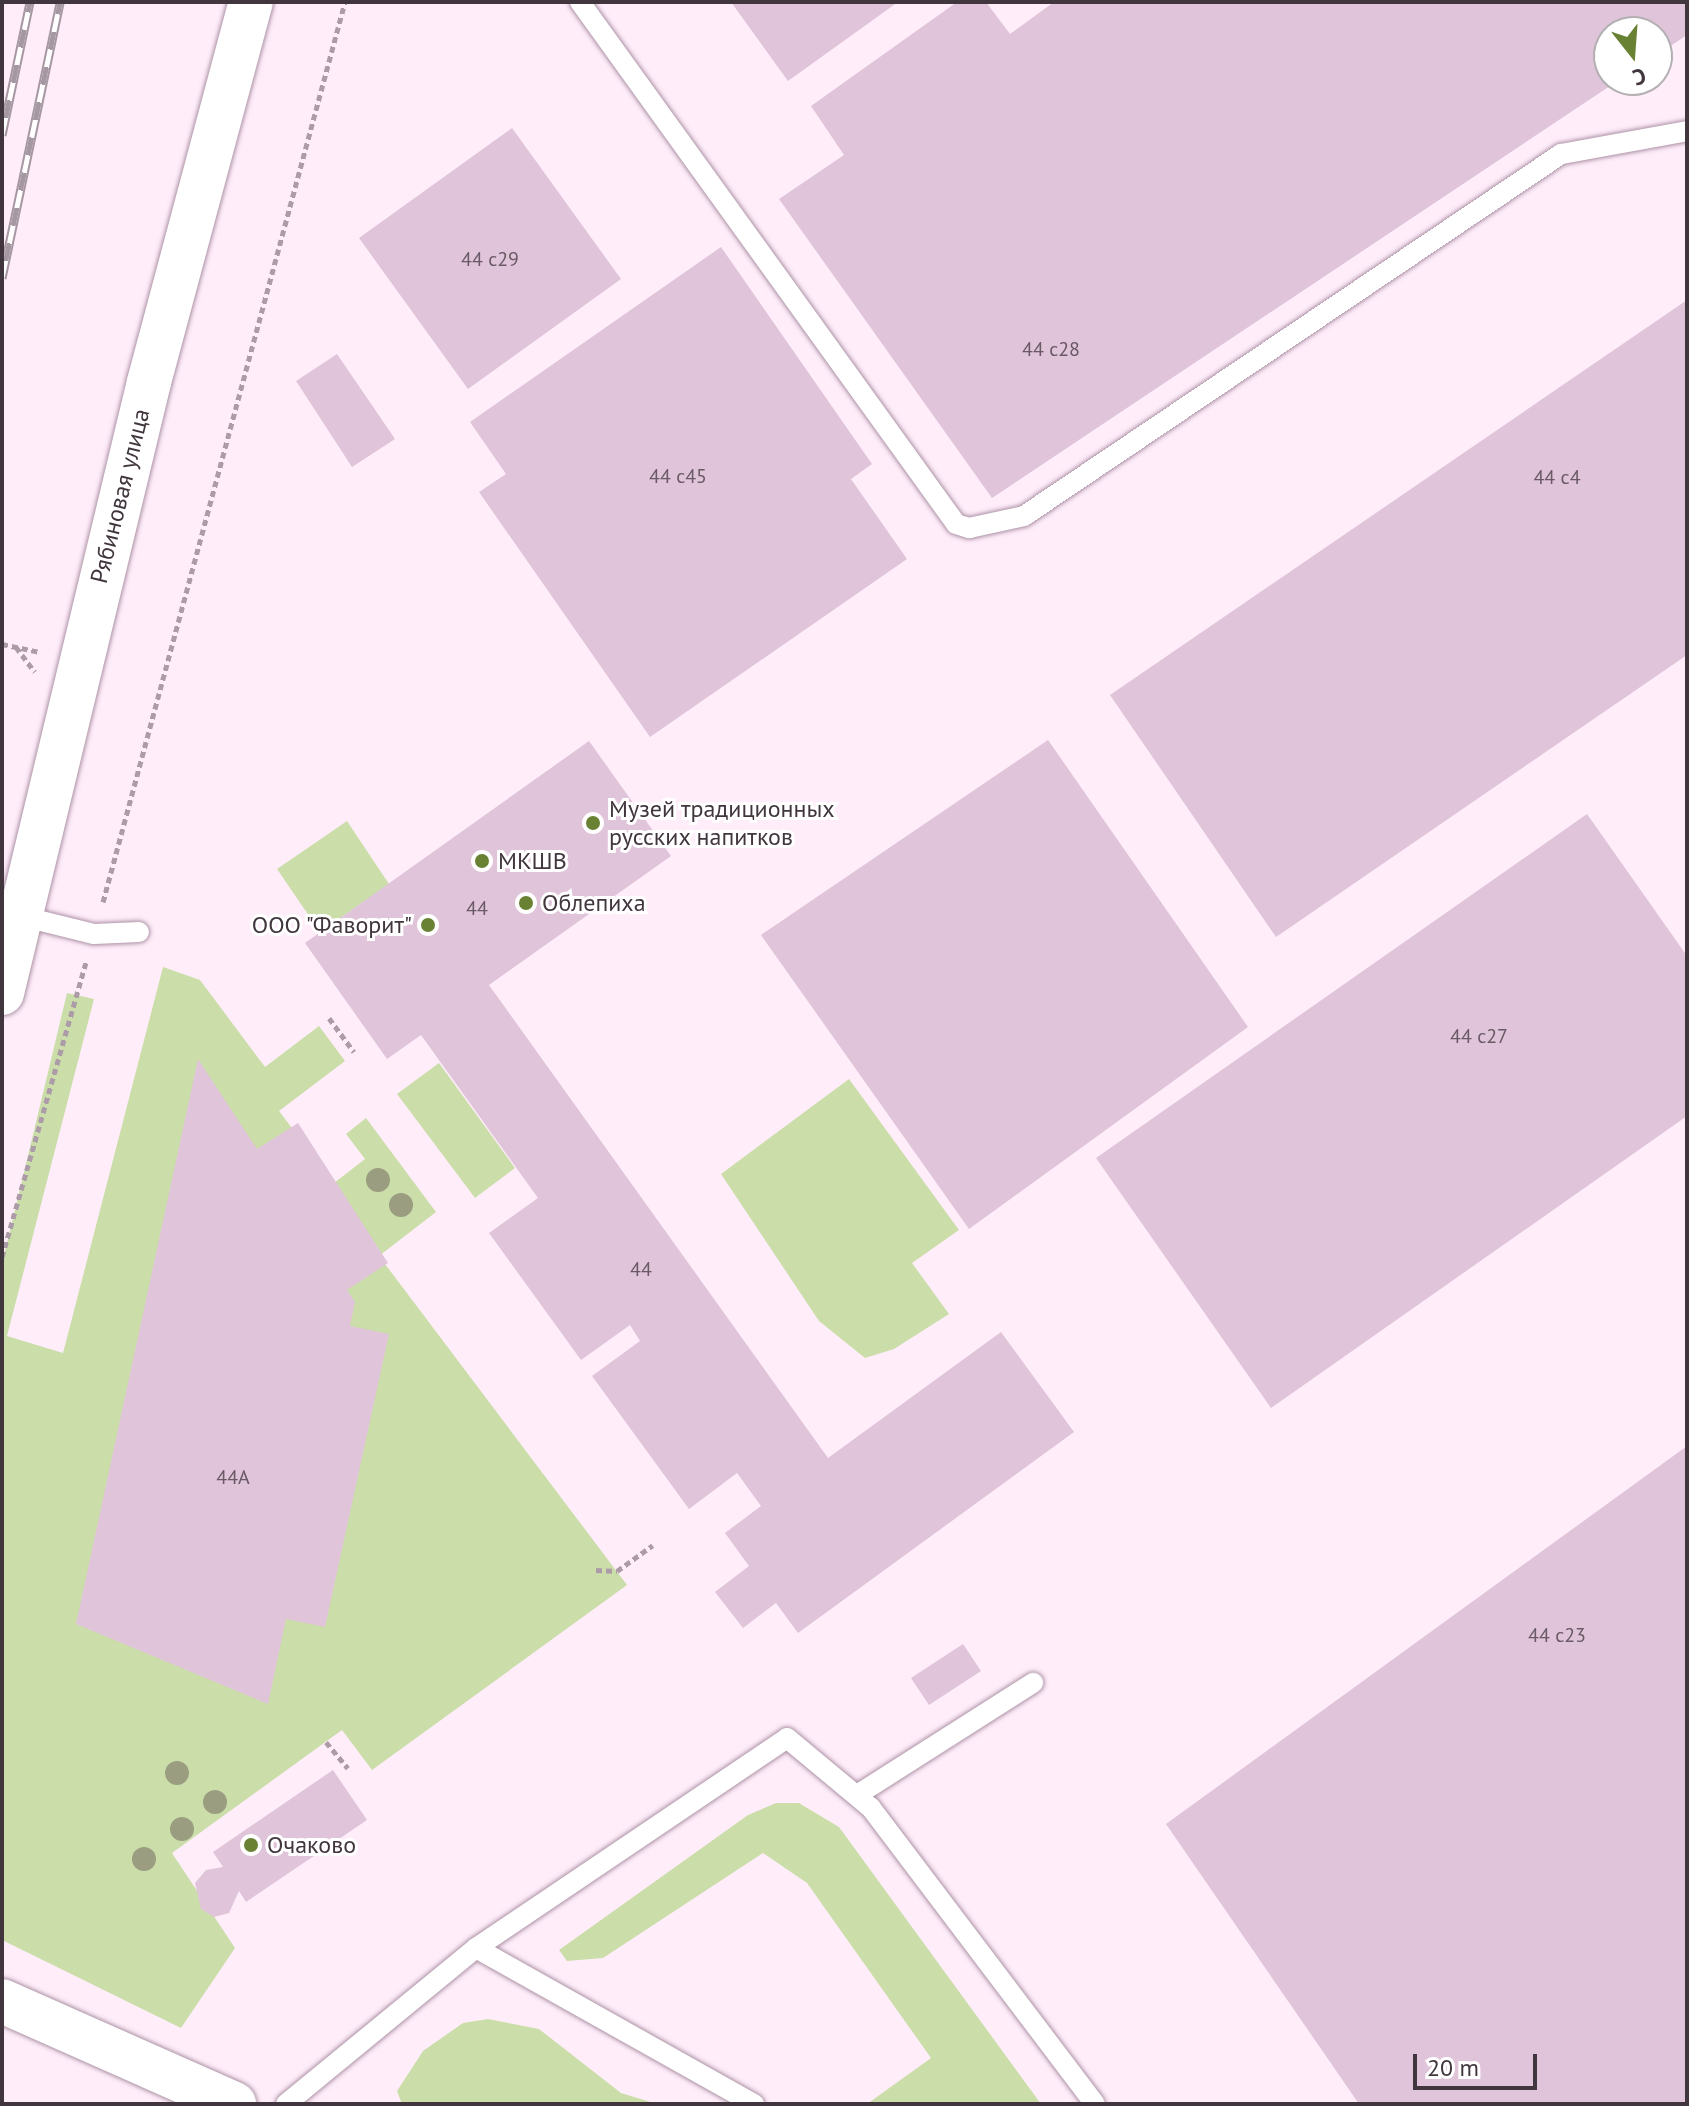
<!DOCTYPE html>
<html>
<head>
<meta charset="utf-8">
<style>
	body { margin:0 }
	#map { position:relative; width:1689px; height:2106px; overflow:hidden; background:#ffedfa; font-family:"PT Sans",sans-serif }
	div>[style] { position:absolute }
	.green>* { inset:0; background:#cbdeaa }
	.building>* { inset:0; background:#e0c4d9 }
	.path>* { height:5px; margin-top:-2.5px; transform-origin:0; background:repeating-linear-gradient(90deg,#ab9ca7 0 6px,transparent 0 10px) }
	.roads { filter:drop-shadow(0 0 2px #ad93a6) drop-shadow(0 0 2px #ad93a6) }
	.lane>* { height:20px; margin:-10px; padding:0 10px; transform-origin:10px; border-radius:10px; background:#fff }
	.secondary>* { height:44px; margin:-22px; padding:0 22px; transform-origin:22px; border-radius:22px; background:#fff }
	.rail>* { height:9px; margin-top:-4.5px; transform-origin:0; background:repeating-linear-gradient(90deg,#fff 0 18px,#a698a2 0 36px); box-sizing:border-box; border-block:2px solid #a698a2 }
	.trees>* { width:24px; height:24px; margin:-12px; border-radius:50%; background:#9b9d80 }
	.dots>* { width:22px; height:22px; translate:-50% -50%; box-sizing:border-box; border:4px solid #fff; border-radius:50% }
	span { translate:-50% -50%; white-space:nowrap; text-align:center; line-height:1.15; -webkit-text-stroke:6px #fff; paint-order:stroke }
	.number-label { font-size:20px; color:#695a65 }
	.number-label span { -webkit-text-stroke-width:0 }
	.street-label { font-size:24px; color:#41363e }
	.poi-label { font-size:24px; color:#41363e }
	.left { translate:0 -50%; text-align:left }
	.right { translate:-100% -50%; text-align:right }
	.frame { position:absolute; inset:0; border:4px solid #41363e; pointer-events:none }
	.north { position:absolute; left:1593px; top:16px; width:80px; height:80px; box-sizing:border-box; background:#fff; border:2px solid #b3afb2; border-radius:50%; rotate:163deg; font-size:22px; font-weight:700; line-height:32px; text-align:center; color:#41363e }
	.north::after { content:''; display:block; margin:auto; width:28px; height:36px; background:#698133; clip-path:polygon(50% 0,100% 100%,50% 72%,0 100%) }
	.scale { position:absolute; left:1413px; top:2054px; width:124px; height:36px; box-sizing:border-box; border:4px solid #41363e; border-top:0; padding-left:10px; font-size:24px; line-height:28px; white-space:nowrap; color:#41363e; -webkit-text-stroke:6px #fff; paint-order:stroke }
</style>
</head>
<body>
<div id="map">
	<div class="green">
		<i style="clip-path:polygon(347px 821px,389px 884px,320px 932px,277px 869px)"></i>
		<i style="clip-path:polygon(163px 967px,200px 980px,265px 1067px,319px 1026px,345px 1061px,279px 1111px,334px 1183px,365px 1159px,346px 1134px,366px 1118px,436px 1212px,379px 1256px,627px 1585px,372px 1770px,342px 1730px,172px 1853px,235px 1948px,181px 2028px,2px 1940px,2px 1264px,67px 993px,94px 999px,7px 1336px,63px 1353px)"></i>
		<i style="clip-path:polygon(439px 1063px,515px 1168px,475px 1198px,397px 1094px)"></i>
		<i style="clip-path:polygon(849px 1079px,959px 1230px,912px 1263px,949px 1314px,894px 1349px,865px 1358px,819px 1321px,721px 1174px)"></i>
		<i style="clip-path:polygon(776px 1803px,799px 1803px,839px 1827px,1041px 2104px,867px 2104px,931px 2058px,807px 1883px,763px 1853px,603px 1958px,567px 1961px,559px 1950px,748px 1815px)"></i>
		<i style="clip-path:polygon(488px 2019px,539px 2029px,621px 2093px,657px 2104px,402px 2104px,397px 2091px,423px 2051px,463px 2023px)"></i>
	</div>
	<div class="building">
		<i style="clip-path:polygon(731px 2px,898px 2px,788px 81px)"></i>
		<i style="clip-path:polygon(957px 2px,986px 2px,1010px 34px,1054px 2px,1687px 2px,1687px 35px,1657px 55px,1657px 32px,1609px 32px,1609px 80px,1619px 80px,992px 498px,779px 199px,844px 155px,811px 106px)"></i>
		<i style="clip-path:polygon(512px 128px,621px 279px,468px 389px,359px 238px)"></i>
		<i style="clip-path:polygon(721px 247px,872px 464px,851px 479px,907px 559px,650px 737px,479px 492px,506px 474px,470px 422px)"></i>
		<i style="clip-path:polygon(1687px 300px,1687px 655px,1276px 937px,1110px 695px)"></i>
		<i style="clip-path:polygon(337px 354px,395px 439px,352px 467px,296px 381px)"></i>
		<i style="clip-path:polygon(1048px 740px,1248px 1027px,969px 1229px,761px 935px)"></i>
		<i style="clip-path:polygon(589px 741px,671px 856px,489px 985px,828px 1458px,1001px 1332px,1074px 1432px,798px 1633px,776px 1603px,743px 1628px,715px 1592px,749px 1566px,725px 1533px,761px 1506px,737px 1473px,689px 1509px,592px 1376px,640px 1341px,630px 1325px,581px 1360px,489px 1233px,538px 1198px,421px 1035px,387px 1059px,305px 943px)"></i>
		<i style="clip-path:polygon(1587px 814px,1687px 956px,1687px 1116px,1271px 1408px,1096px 1158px)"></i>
		<i style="clip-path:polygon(198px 1059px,257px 1149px,298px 1123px,388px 1263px,347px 1290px,355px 1302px,350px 1326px,389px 1334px,325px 1627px,286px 1619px,268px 1704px,76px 1624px)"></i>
		<i style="clip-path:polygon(1687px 1446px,1687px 2104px,1359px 2104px,1166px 1824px)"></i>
		<i style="clip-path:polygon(963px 1644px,981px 1671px,929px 1705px,911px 1678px)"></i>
		<i style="clip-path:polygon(333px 1770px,367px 1820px,246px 1902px,239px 1891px,229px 1913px,214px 1917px,201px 1909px,195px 1883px,206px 1870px,223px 1867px,213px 1852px)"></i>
	</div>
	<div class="path">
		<i style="left:2px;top:644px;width:38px;rotate:12deg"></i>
		<i style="left:16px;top:647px;width:31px;rotate:53deg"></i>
		<i style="left:103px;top:902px;width:932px;rotate:-74.95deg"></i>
		<i style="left:329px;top:1018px;width:42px;rotate:53.7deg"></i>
		<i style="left:2px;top:1257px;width:307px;rotate:-74.1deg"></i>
		<i style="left:596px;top:1570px;width:21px;rotate:3deg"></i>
		<i style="left:617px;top:1571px;width:44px;rotate:-35.8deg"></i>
		<i style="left:326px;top:1742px;width:34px;rotate:50deg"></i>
	</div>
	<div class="roads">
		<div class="lane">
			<i style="left:580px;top:2px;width:643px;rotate:54.23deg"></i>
			<i style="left:956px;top:524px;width:14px;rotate:17deg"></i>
			<i style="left:969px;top:528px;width:56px;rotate:-12.3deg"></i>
			<i style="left:1024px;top:516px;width:648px;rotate:-33.98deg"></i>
			<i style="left:1561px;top:154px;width:128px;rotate:-10.3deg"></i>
			<i style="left:21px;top:916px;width:75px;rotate:13.9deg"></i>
			<i style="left:94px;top:934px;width:45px;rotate:-2.5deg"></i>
			<i style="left:857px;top:1795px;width:209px;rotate:-32.5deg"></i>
			<i style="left:476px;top:1948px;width:319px;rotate:29.3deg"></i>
			<i style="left:286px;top:2104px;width:246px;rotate:-39.4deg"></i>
			<i style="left:476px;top:1948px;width:375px;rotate:-34deg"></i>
			<i style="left:787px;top:1738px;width:109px;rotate:39.8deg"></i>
			<i style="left:871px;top:1808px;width:371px;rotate:52.9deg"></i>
		</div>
		<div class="secondary">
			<i style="left:2px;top:993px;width:628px;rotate:-76.47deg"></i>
			<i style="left:149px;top:382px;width:393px;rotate:-75deg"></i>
			<i style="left:2px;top:2001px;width:254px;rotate:23.9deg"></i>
		</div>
	</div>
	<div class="rail">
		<i style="left:2px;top:135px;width:136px;rotate:-78.1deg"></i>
		<i style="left:2px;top:278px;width:282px;rotate:-78.1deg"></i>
	</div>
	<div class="trees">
		<i style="left:378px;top:1180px"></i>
		<i style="left:401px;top:1205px"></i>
		<i style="left:177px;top:1773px"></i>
		<i style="left:215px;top:1802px"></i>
		<i style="left:182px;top:1829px"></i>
		<i style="left:144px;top:1859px"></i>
	</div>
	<div class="dots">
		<i style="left:593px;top:823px;background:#698133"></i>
		<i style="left:482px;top:861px;background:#698133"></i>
		<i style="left:526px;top:903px;background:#698133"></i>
		<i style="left:428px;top:925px;background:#698133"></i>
		<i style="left:251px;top:1845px;background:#698133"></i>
	</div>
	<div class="number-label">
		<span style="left:490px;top:259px">44 с29</span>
		<span style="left:1051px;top:349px">44 с28</span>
		<span style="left:678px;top:476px">44 с45</span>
		<span style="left:1557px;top:477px">44 с4</span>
		<span style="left:477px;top:908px">44</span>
		<span style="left:1479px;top:1036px">44 с27</span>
		<span style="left:641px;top:1269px">44</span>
		<span style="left:233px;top:1477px">44А</span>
		<span style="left:1557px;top:1635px">44 с23</span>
	</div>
	<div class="street-label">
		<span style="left:120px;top:496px;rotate:-76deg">Рябиновая улица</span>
	</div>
	<div class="poi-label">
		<span class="left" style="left:609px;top:823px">Музей традиционных<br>русских напитков</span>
		<span class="left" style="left:498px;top:861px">МКШВ</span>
		<span class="left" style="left:542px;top:903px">Облепиха</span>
		<span class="right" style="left:412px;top:925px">ООО "Фаворит"</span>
		<span class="left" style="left:267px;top:1845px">Очаково</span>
	</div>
	<div class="frame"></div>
	<div class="north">С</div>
	<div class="scale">20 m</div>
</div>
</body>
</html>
